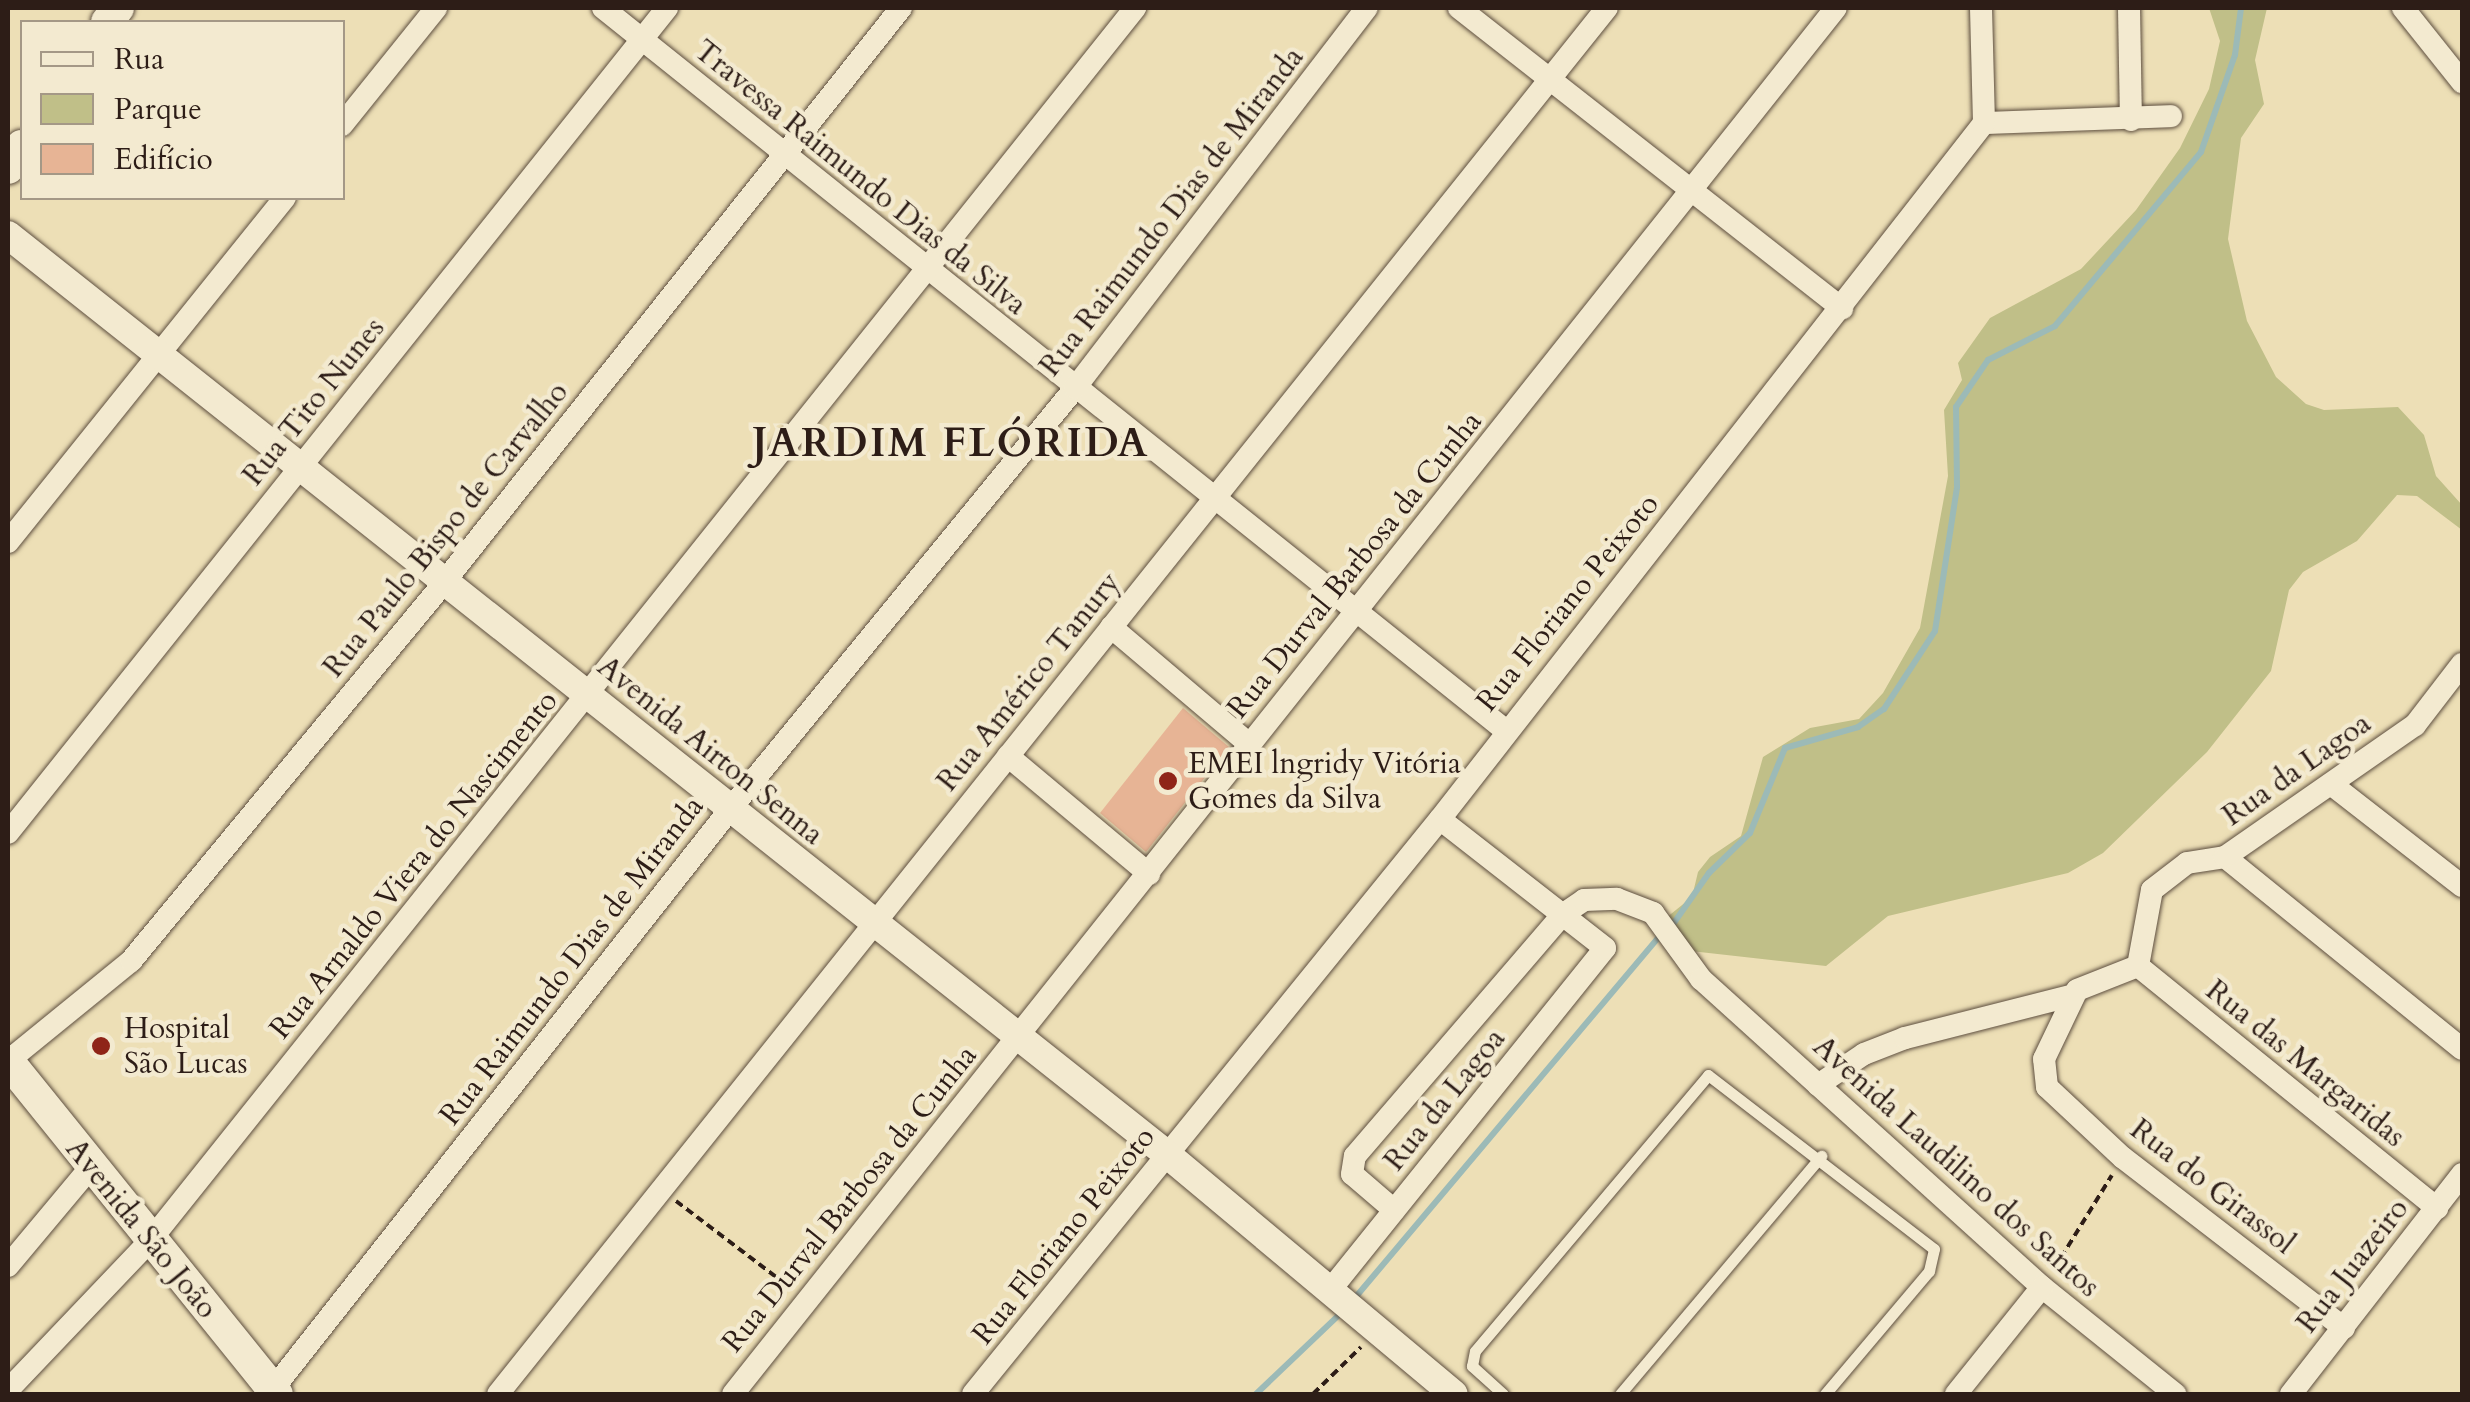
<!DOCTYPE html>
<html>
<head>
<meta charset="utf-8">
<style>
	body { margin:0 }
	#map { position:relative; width:2470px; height:1402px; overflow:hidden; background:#eddfb6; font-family:Cardo,serif }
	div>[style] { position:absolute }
	.green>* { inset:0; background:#c0bf88 }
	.stream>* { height:6px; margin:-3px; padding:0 3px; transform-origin:3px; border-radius:3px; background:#9cbab7 }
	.building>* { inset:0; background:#e7b495 }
	.path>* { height:4px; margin-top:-2px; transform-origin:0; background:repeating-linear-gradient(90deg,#2d1d17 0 8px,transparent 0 13px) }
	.roads { filter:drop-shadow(0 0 2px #5d4e3f) drop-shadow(0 0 2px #5d4e3f) }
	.service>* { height:11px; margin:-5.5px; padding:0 5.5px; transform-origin:5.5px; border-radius:5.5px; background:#f3ead0 }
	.minor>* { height:22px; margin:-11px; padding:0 11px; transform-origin:11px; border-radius:11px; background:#f3ead0 }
	.tertiary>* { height:28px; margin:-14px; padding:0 14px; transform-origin:14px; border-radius:14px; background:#f3ead0 }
	.secondary>* { height:32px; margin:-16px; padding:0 16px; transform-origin:16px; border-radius:16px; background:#f3ead0 }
	.dots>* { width:28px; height:28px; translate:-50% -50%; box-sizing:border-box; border:5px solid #f3ead0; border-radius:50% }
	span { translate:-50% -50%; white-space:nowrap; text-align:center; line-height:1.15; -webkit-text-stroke:9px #f3ead0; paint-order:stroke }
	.street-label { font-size:30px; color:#2d1d17 }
	.poi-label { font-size:30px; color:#2d1d17 }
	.left { translate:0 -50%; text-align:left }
	.district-label { font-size:40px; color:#2d1d17; font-weight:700; letter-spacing:2.5px }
	.frame { position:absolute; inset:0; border:10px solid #2d1d17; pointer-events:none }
	.legend { position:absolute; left:20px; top:20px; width:325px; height:180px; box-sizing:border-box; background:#f3ead0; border:2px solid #a49886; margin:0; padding:12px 18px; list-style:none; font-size:30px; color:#2d1d17 }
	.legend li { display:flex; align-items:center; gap:20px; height:50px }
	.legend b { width:50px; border:2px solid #a49886 }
</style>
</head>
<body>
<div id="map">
	<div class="green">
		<i style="clip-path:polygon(2209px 8px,2267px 8px,2255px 60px,2264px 104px,2241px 138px,2228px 239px,2247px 321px,2276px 377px,2306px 404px,2324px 410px,2398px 407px,2424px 435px,2436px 476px,2462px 505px,2462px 530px,2417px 496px,2397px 495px,2357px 541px,2303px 572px,2289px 590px,2271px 671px,2207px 752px,2103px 853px,2068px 873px,1888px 916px,1826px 966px,1673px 949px,1661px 922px,1692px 897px,1698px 872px,1710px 857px,1741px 836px,1763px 757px,1810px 728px,1859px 719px,1883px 693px,1920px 628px,1948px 476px,1944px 410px,1962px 380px,1958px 363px,1990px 318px,2081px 269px,2136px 210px,2180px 148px,2209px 89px,2220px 41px)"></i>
	</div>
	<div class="stream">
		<i style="left:1671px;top:927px;width:66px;rotate:-54.9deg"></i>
		<i style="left:1709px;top:873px;width:57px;rotate:-44.3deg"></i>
		<i style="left:1750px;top:833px;width:92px;rotate:-67.6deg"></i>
		<i style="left:1785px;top:748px;width:76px;rotate:-16deg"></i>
		<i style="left:1858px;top:727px;width:32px;rotate:-35deg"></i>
		<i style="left:1884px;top:709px;width:93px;rotate:-56.8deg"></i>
		<i style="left:1935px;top:631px;width:146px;rotate:-81.3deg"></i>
		<i style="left:1957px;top:487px;width:80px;rotate:-90.7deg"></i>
		<i style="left:1956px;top:407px;width:57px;rotate:-55.8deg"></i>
		<i style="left:1988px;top:360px;width:75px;rotate:-26.9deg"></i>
		<i style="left:2055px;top:326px;width:227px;rotate:-50deg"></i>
		<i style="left:2201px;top:152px;width:103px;rotate:-70.7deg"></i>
		<i style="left:2235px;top:55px;width:47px;rotate:-82.7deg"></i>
		<i style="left:1354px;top:1299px;width:476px;rotate:-49.9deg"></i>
		<i style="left:1256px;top:1394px;width:119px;rotate:-43.6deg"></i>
	</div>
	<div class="building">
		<i style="clip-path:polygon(1183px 708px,1229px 747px,1146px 852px,1100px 813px)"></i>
	</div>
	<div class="path">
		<i style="left:676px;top:1201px;width:146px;rotate:37.2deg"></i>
		<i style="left:2054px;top:1269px;width:110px;rotate:-58.3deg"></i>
		<i style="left:1313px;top:1394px;width:67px;rotate:-44.4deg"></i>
	</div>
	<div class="roads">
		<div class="service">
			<i style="left:1503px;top:1394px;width:42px;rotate:-137.9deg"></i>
			<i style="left:1472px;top:1366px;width:15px;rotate:-79deg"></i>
			<i style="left:1475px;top:1351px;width:361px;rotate:-49.8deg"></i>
			<i style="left:1708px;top:1075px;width:285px;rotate:37.6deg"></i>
			<i style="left:1934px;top:1249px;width:23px;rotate:103deg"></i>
			<i style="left:1929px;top:1271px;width:161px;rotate:130.2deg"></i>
			<i style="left:1620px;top:1394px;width:312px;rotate:-49.8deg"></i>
		</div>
		<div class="minor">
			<i style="left:603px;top:8px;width:1154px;rotate:38.67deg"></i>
			<i style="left:1459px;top:8px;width:487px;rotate:38.1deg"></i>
			<i style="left:2129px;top:8px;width:112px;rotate:89deg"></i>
			<i style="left:2403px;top:8px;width:95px;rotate:51.4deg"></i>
			<i style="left:1984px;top:123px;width:187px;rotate:-2.1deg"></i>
			<i style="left:342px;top:125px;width:150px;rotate:-51.2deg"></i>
			<i style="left:8px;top:542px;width:442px;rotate:-51.2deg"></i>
			<i style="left:1111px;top:627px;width:182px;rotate:40.3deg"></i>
			<i style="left:1008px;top:756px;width:184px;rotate:39.9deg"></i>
			<i style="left:2331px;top:784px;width:166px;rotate:37.9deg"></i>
			<i style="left:8px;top:833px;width:1056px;rotate:-51.38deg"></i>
			<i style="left:2225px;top:857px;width:305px;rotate:39deg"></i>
			<i style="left:2138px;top:966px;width:385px;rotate:39deg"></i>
			<i style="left:8px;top:1061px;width:159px;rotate:-39.1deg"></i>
			<i style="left:131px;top:961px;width:493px;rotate:-50.4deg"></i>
			<i style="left:445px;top:581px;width:732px;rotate:-51.49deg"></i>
			<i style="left:1818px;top:1085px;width:55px;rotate:-34deg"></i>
			<i style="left:1864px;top:1054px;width:44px;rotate:-21.3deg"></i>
			<i style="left:1905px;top:1038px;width:174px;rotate:-14.3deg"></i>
			<i style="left:1394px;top:1210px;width:55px;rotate:-139.4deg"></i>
			<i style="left:1352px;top:1174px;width:18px;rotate:-81deg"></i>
			<i style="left:1355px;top:1156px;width:318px;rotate:-49.3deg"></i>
			<i style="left:1562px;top:915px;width:27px;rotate:-34deg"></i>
			<i style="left:1584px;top:900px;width:33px;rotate:-2deg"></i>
			<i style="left:1617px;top:899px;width:39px;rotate:21deg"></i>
			<i style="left:1653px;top:913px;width:82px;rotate:54deg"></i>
			<i style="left:1701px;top:979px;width:460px;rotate:42.1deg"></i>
			<i style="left:2042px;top:1287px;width:171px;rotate:38.8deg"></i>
			<i style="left:8px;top:1266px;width:126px;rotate:-50.1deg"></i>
			<i style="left:1331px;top:1289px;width:437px;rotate:-51.2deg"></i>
			<i style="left:1605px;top:948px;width:209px;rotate:-142deg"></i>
			<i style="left:2344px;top:1328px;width:279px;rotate:-142.4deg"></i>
			<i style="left:2123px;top:1158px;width:104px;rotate:-136.9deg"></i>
			<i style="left:2047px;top:1087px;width:28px;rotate:-96deg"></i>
			<i style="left:2044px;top:1059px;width:76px;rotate:-64.4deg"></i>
			<i style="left:2077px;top:990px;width:66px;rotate:-21.5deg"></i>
			<i style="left:2138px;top:966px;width:77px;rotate:-79.6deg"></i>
			<i style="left:2152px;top:890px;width:44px;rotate:-37.6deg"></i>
			<i style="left:2187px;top:863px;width:38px;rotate:-9deg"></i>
			<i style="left:2225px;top:857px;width:231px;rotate:-34.8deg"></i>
			<i style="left:2415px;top:725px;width:77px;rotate:-52.4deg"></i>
			<i style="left:273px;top:1389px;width:740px;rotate:-51.75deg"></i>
			<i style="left:731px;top:808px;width:543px;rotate:-50.68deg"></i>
			<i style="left:1075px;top:388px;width:479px;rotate:-52.5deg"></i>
			<i style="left:8px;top:1390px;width:204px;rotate:-46.4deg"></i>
			<i style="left:149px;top:1242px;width:1580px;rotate:-51.37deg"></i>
			<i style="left:498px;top:1394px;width:1775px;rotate:-51.34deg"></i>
			<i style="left:733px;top:1394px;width:1771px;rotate:-51.49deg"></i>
			<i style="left:973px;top:1394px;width:741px;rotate:-50.92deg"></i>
			<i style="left:1440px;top:819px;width:883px;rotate:-51.99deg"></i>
			<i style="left:1984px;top:123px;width:115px;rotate:-91.5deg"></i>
			<i style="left:1956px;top:1394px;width:137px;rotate:-51.2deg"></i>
			<i style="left:2291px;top:1394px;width:279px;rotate:-52.1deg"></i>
		</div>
		<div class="tertiary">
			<i style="left:8px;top:235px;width:1482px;rotate:38.42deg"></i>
			<i style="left:1169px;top:1156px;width:371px;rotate:39.9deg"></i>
		</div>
		<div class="secondary">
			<i style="left:107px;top:22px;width:18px;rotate:-52deg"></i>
			<i style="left:8px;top:168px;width:26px;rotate:-58deg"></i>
			<i style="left:8px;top:1061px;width:428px;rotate:51.1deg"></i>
		</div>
	</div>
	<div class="dots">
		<i style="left:1168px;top:781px;background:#8f2418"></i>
		<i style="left:101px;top:1046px;background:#8f2418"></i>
	</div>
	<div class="street-label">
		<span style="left:860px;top:178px;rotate:39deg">Travessa Raimundo Dias da Silva</span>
		<span style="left:1172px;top:212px;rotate:-52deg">Rua Raimundo Dias de Miranda</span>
		<span style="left:314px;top:402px;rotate:-51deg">Rua Tito Nunes</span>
		<span style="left:446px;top:530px;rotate:-51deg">Rua Paulo Bispo de Carvalho</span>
		<span style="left:1355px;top:565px;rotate:-51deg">Rua Durval Barbosa da Cunha</span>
		<span style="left:1568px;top:603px;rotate:-51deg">Rua Floriano Peixoto</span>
		<span style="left:1029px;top:682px;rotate:-51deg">Rua Américo Tanury</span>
		<span style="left:710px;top:751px;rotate:39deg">Avenida Airton Senna</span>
		<span style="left:2297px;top:770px;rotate:-35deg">Rua da Lagoa</span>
		<span style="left:414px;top:865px;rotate:-51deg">Rua Arnaldo Viera do Nascimento</span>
		<span style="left:572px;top:961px;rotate:-52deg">Rua Raimundo Dias de Miranda</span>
		<span style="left:2305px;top:1064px;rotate:39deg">Rua das Margaridas</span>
		<span style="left:1445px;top:1100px;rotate:-51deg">Rua da Lagoa</span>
		<span style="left:1956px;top:1167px;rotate:42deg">Avenida Laudilino dos Santos</span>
		<span style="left:2212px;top:1187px;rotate:38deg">Rua do Girassol</span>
		<span style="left:850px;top:1199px;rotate:-51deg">Rua Durval Barbosa da Cunha</span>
		<span style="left:141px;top:1229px;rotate:51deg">Avenida São João</span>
		<span style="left:1064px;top:1236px;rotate:-51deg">Rua Floriano Peixoto</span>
		<span style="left:2353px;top:1266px;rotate:-52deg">Rua Juazeiro</span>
	</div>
	<div class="poi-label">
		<span class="left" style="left:1188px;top:781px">EMEI lngridy Vitória<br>Gomes da Silva</span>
		<span class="left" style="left:124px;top:1046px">Hospital<br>São Lucas</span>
	</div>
	<div class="district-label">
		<span style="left:951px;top:444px">JARDIM FLÓRIDA</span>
	</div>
	<div class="frame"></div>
	<ul class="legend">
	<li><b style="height:12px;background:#f3ead0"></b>Rua</li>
	<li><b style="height:28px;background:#c0bf88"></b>Parque</li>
	<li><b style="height:28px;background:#e7b495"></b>Edifício</li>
	</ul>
</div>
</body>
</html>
